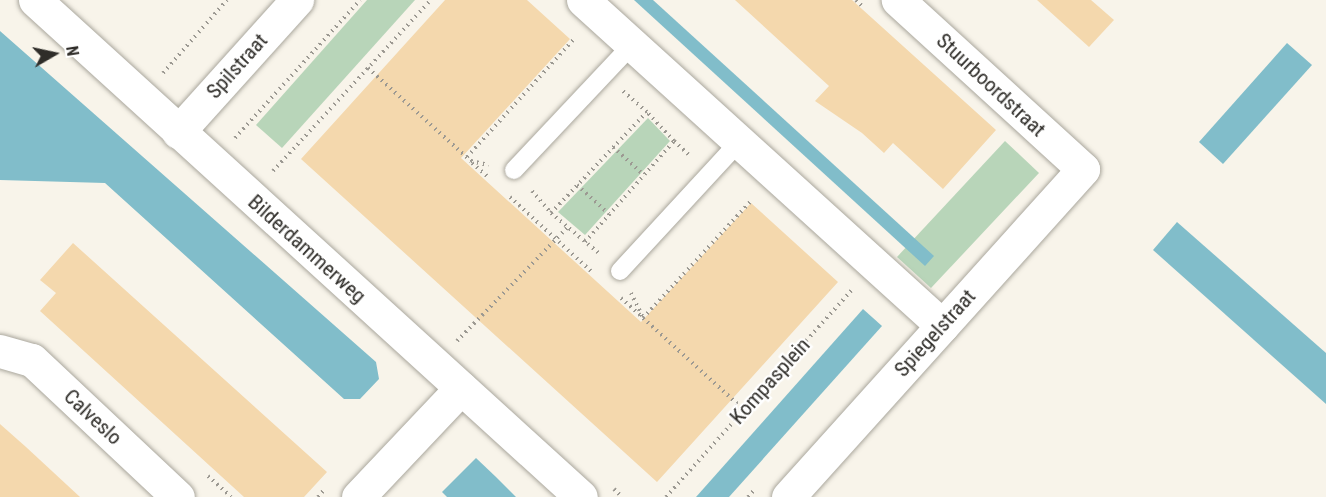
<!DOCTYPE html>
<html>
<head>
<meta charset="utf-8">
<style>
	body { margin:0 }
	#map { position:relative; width:1326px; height:497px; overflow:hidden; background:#f8f4ea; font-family:"Roboto Condensed",sans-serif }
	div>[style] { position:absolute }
	.green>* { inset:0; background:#b8d5b9 }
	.water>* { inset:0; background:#81bdca }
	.building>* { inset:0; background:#f4d8ad }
	.path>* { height:4px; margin-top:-2px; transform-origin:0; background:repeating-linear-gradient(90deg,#9c9992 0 1.5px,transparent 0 6px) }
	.roads { filter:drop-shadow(0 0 2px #aaa79d) drop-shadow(0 0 2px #aaa79d) }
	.service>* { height:18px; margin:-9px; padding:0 9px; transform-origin:9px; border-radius:9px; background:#fff }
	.minor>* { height:33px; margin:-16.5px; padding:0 16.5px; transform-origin:16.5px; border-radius:16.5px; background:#fff }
	.tertiary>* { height:33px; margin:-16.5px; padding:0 16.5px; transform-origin:16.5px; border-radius:16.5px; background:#fff }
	span { translate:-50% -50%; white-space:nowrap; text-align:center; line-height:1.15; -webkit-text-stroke:4.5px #fff; paint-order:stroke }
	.street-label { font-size:21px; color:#2f2d29 }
	.north { position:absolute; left:24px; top:24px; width:60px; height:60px; -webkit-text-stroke:4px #fff; paint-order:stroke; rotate:81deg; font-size:16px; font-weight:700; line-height:24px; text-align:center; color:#2f2d29 }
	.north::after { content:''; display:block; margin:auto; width:21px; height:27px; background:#2f2d29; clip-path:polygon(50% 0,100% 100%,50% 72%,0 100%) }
</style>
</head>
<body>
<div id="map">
	<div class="green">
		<i style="clip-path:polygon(367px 0,415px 0,282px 148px,256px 125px)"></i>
		<i style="clip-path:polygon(648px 118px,670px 141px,585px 235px,558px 212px)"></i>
		<i style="clip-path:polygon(1005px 141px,1039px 173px,931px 288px,897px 257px)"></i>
	</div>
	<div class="water">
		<i style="clip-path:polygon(634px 0,653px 0,934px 256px,925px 266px)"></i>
		<i style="clip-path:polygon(0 31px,376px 362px,379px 379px,360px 399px,344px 399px,105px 183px,0 180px)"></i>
		<i style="clip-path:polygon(1287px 43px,1312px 65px,1223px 164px,1199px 142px)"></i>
		<i style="clip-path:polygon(1177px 222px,1326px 353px,1326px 404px,1153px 250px)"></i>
		<i style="clip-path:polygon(863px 309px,882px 326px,729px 497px,696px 497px)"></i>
		<i style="clip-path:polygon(476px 458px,496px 477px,516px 497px,447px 497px,442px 492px)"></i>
	</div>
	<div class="building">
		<i style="clip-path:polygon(445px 0,527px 0,570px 39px,461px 158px,641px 322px,751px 203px,838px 282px,657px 482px,301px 159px)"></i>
		<i style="clip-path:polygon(735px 0,852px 0,996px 130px,943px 189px,893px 143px,884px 153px,862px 133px,815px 101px,829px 86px)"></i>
		<i style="clip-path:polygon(1037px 0,1091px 0,1114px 20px,1089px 47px)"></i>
		<i style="clip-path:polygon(73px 243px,327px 472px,304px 497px,244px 497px,40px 311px,56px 293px,40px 280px)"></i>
		<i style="clip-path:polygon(0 424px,26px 447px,80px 497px,0 497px)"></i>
	</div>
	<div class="path">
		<i style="left:856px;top:0;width:11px;rotate:45deg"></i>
		<i style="left:368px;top:68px;width:139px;rotate:42.1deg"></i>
		<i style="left:471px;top:161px;width:18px;rotate:13deg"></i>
		<i style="left:163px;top:73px;width:97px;rotate:-48.8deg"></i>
		<i style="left:235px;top:138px;width:186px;rotate:-47.8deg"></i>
		<i style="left:674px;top:141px;width:21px;rotate:43deg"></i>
		<i style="left:613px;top:147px;width:42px;rotate:42.1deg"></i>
		<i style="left:467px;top:157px;width:161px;rotate:-47.8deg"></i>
		<i style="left:472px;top:163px;width:20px;rotate:41deg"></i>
		<i style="left:273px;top:171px;width:233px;rotate:-47.3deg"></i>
		<i style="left:577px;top:185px;width:43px;rotate:42.2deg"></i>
		<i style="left:532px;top:191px;width:29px;rotate:49deg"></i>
		<i style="left:551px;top:213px;width:65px;rotate:40deg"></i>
		<i style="left:510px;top:197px;width:113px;rotate:42.5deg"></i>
		<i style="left:551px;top:213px;width:139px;rotate:-46.5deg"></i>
		<i style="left:647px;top:112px;width:32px;rotate:-139deg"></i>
		<i style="left:585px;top:242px;width:135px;rotate:-48.6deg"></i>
		<i style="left:674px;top:141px;width:40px;rotate:-133deg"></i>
		<i style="left:631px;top:293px;width:28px;rotate:64deg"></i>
		<i style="left:643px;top:318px;width:137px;rotate:42.3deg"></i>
		<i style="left:621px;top:298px;width:30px;rotate:42deg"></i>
		<i style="left:643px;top:318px;width:161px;rotate:-47.3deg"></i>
		<i style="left:457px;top:341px;width:159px;rotate:-45.8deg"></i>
		<i style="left:208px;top:476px;width:31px;rotate:42deg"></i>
		<i style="left:614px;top:489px;width:11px;rotate:45deg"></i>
		<i style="left:318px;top:497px;width:8px;rotate:-50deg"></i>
		<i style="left:666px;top:497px;width:278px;rotate:-48.1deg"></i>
		<i style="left:748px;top:497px;width:11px;rotate:-49deg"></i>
	</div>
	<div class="roads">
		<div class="service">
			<i style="left:514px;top:170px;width:172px;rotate:-46.7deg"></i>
			<i style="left:620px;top:271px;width:176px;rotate:-47.3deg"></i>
		</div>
		<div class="minor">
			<i style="left:583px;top:0;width:485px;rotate:42.2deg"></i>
			<i style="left:178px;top:132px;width:178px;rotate:-48deg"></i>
			<i style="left:0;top:351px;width:33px;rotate:16deg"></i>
			<i style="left:32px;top:360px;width:200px;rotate:43.2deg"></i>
			<i style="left:358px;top:497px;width:150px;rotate:-46.6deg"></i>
			<i style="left:788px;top:497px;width:441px;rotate:-48deg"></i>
			<i style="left:1083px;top:169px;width:251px;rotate:-137.6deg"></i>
		</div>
		<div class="tertiary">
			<i style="left:35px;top:0;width:738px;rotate:42.31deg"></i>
		</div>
	</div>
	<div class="street-label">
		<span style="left:237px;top:66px;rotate:-48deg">Spilstraat</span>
		<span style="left:991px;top:85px;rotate:43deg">Stuurboordstraat</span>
		<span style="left:307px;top:249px;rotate:42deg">Bilderdammerweg</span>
		<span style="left:935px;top:333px;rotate:-48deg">Spiegelstraat</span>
		<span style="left:770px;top:381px;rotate:-48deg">Kompasplein</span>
		<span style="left:93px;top:417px;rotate:43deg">Calveslo</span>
	</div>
	<div class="north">N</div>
</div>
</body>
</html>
